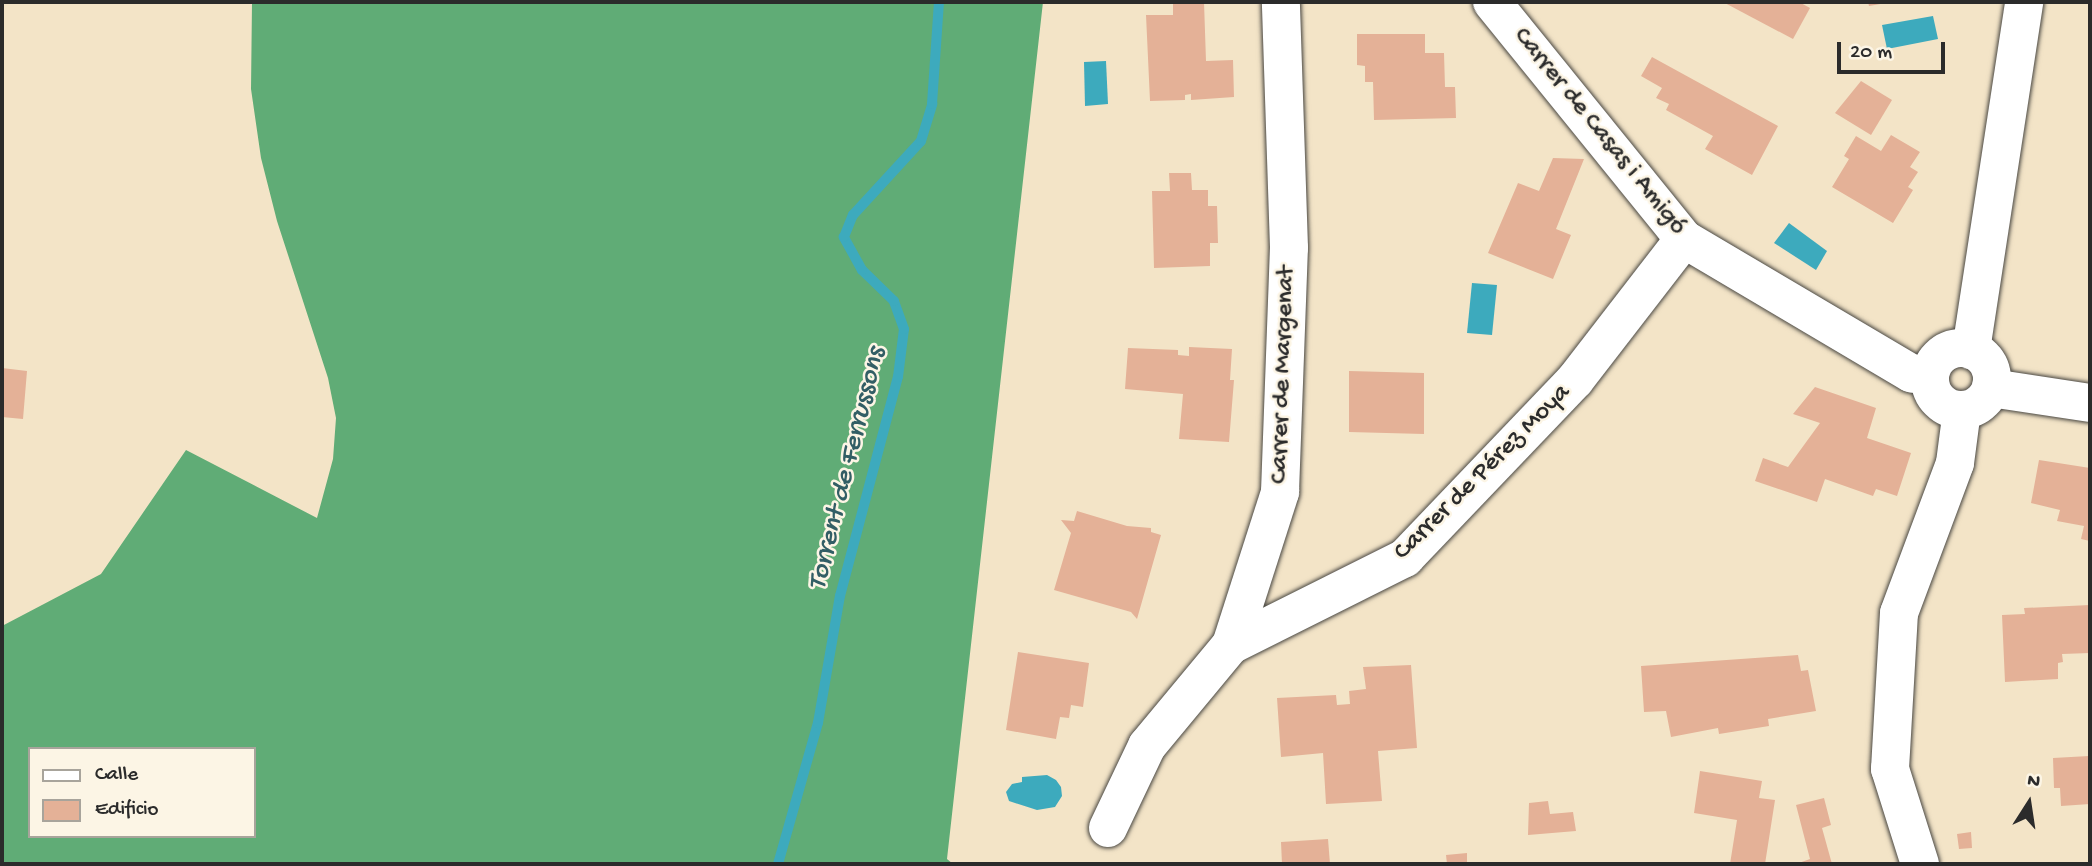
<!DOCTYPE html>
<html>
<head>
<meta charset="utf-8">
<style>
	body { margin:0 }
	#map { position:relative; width:2092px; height:866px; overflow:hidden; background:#f3e4c7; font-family:"Gochi Hand",sans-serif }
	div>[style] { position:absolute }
	.forest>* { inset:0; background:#60ac76 }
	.water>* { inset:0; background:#3daabd }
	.stream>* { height:10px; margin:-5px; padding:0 5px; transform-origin:5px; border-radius:5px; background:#3daabd }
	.building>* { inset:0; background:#e4b197 }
	.roads { filter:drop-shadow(0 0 2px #494742) drop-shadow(0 0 2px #494742) }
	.street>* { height:38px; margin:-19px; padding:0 19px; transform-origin:19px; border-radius:19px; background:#fff }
	.street>.ring { margin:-19px; padding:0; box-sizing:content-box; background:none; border:38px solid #fff; border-radius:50% }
	span { translate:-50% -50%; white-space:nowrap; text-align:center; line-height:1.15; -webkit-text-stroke:5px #fcf5e5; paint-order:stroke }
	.street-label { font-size:26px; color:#2b2b2b }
	.water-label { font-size:28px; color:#325e65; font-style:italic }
	.frame { position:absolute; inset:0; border:4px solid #2b2b2b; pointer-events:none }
	.legend { position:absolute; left:28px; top:747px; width:228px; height:91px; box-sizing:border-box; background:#fcf5e5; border:2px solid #a8a49b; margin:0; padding:9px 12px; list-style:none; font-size:21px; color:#2b2b2b }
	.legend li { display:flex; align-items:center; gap:14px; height:35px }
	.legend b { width:35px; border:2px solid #a8a49b }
	.north { position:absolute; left:1994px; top:768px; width:70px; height:70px; -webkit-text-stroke:5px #fcf5e5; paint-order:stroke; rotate:12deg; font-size:19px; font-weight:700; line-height:28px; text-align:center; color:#2b2b2b }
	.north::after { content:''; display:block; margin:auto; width:24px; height:32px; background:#2b2b2b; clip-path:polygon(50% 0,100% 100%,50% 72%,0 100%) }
	.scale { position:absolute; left:1837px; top:42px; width:108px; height:32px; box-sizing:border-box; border:4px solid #2b2b2b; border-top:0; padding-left:9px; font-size:21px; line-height:24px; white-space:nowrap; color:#2b2b2b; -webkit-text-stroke:5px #fcf5e5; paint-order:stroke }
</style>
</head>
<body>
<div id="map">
	<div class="forest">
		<i style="clip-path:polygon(evenodd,252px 2px,1043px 2px,947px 859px,953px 864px,2px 864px,2px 626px,101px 574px,186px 450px,317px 518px,333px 459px,336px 418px,328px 378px,277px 221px,261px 158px,251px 89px,252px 2px,30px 749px,254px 749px,254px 836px,30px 836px,30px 749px)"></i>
	</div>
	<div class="water">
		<i style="clip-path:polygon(1933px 16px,1938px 39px,1887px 49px,1882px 25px)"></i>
		<i style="clip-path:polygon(1106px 61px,1108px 104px,1085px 106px,1084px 62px)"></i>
		<i style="clip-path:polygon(1789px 223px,1827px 251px,1816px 270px,1774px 243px)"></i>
		<i style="clip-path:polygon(1472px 283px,1497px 285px,1492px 335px,1467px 333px)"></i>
		<i style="clip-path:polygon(1047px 775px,1056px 780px,1061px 787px,1062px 796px,1055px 807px,1037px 810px,1009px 801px,1006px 792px,1012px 784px,1022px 782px,1022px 777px)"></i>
	</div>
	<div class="stream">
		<i style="left:778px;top:864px;width:147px;rotate:-74.2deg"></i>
		<i style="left:818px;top:723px;width:129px;rotate:-80.2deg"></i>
		<i style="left:840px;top:596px;width:227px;rotate:-75.2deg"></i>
		<i style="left:898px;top:377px;width:48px;rotate:-82.9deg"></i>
		<i style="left:904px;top:329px;width:30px;rotate:-110deg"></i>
		<i style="left:894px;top:301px;width:45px;rotate:-135.9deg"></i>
		<i style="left:862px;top:270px;width:38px;rotate:-119deg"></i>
		<i style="left:844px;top:237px;width:24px;rotate:-68deg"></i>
		<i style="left:853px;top:215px;width:100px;rotate:-47.4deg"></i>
		<i style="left:921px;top:141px;width:39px;rotate:-73deg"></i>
		<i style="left:932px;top:104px;width:102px;rotate:-86.1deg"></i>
	</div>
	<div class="building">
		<i style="clip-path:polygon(1204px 2px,1206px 61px,1233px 60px,1234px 97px,1191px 100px,1191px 94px,1185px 95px,1185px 100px,1150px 101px,1146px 15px,1173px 15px,1173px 3px)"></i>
		<i style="clip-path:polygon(1723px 2px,1799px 2px,1810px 8px,1793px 39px)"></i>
		<i style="clip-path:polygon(1868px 2px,1886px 2px,1886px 3px,1869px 6px)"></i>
		<i style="clip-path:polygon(1357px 34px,1425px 34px,1425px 53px,1444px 53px,1445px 87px,1455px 87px,1456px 118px,1374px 120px,1373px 82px,1365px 82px,1365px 66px,1357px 65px)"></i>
		<i style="clip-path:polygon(1652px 57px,1778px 126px,1752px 175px,1705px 149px,1713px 136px,1666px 110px,1669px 104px,1656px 98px,1662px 88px,1641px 76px)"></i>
		<i style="clip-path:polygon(1861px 81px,1892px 100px,1871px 135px,1835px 113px)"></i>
		<i style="clip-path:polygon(1891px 135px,1920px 152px,1910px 167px,1918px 172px,1908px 187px,1913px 190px,1893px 223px,1832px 187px,1849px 159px,1844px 156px,1856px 136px,1881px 151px)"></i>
		<i style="clip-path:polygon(1553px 158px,1584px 159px,1556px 229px,1571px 235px,1553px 279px,1488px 253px,1518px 183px,1539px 191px)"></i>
		<i style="clip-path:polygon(1169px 173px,1191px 173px,1192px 190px,1208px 190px,1208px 206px,1217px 206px,1218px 243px,1210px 243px,1210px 266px,1154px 268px,1152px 191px,1170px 191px)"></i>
		<i style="clip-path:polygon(1189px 347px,1232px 349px,1230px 380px,1234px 380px,1229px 442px,1179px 439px,1183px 394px,1125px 389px,1128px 348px,1178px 350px,1178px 355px,1189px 356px)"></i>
		<i style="clip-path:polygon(2px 368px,27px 371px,23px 419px,2px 417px)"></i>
		<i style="clip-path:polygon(1349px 371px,1424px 373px,1424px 434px,1349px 432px)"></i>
		<i style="clip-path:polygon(1815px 387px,1876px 408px,1867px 438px,1911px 453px,1897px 496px,1876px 489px,1873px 496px,1825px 479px,1817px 502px,1755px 481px,1763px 458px,1788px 467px,1820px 423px,1793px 414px)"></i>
		<i style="clip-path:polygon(2039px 460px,2090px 468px,2090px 541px,2081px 539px,2084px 526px,2057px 521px,2060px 510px,2031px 503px)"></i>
		<i style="clip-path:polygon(1077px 511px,1127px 526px,1151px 528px,1151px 532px,1161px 535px,1137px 619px,1131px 612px,1054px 590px,1071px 533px,1061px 520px,1074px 521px)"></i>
		<i style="clip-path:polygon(2090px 605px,2090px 653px,2062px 654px,2063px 662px,2058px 663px,2058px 679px,2005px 682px,2002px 615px,2025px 614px,2024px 608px)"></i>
		<i style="clip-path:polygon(1018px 652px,1089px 663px,1083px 707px,1071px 705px,1069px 718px,1060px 717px,1056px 739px,1006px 730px)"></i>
		<i style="clip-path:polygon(1798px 655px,1801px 671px,1808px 670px,1816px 711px,1768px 719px,1769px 726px,1719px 734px,1718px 728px,1671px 737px,1666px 711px,1644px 712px,1641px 666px)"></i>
		<i style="clip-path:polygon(1411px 665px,1417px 748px,1378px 751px,1382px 801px,1326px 804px,1323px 753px,1281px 757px,1277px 698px,1336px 695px,1337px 705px,1350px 704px,1349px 691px,1366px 689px,1363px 667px)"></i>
		<i style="clip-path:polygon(2089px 756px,2090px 804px,2061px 806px,2060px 788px,2054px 788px,2053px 758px)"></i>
		<i style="clip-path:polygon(1700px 771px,1762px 781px,1759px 798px,1775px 800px,1765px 864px,1730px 864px,1737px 820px,1694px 813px)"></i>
		<i style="clip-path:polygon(1824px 798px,1831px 825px,1822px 828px,1832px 864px,1796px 864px,1810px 859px,1796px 805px)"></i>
		<i style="clip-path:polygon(1548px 801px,1550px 814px,1573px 812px,1576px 831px,1528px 835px,1529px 803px)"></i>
		<i style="clip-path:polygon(1971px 832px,1972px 848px,1959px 849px,1957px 834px)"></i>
		<i style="clip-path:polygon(1328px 839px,1330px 864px,1282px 864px,1281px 842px)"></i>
		<i style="clip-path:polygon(1467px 853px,1467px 864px,1447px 864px,1446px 855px)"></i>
	</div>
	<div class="roads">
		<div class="street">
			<i style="left:1492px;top:2px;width:305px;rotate:51deg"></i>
			<i style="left:1684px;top:239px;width:264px;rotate:30.6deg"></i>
			<i style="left:1911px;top:373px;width:19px;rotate:12deg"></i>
			<i class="ring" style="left:1930px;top:348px;width:24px;height:24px"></i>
			<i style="left:1971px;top:350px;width:352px;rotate:-81.3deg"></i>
			<i style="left:1991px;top:388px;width:100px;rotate:8.6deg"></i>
			<i style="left:1231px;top:645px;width:195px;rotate:-26.6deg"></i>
			<i style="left:1405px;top:558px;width:246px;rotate:-46.3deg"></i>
			<i style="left:1575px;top:380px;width:178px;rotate:-52.3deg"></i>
			<i style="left:1108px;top:828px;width:91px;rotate:-64.6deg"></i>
			<i style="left:1147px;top:746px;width:131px;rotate:-50.3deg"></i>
			<i style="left:1231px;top:645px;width:161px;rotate:-72.2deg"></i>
			<i style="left:1280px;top:492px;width:244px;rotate:-87.9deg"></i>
			<i style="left:1289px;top:248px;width:246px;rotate:-91.9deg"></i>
			<i style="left:1920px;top:864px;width:100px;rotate:-107.5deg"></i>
			<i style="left:1890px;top:769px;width:156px;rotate:-86.7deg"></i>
			<i style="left:1899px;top:613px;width:160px;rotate:-69.5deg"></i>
			<i style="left:1955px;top:463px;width:53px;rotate:-82.5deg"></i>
		</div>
	</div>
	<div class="street-label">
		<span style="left:1599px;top:132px;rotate:51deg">Carrer de Casas i Amigó</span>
		<span style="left:1284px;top:375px;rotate:-88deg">Carrer de Margenat</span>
		<span style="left:1483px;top:473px;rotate:-45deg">Carrer de Pérez Moya</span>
	</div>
	<div class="water-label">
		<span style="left:848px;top:469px;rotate:-76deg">Torrent de Ferrussons</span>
	</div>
	<div class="frame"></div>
	<ul class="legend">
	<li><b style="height:9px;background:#fff"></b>Calle</li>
	<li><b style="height:19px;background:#e4b197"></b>Edificio</li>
	</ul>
	<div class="north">N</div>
	<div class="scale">20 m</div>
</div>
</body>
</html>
